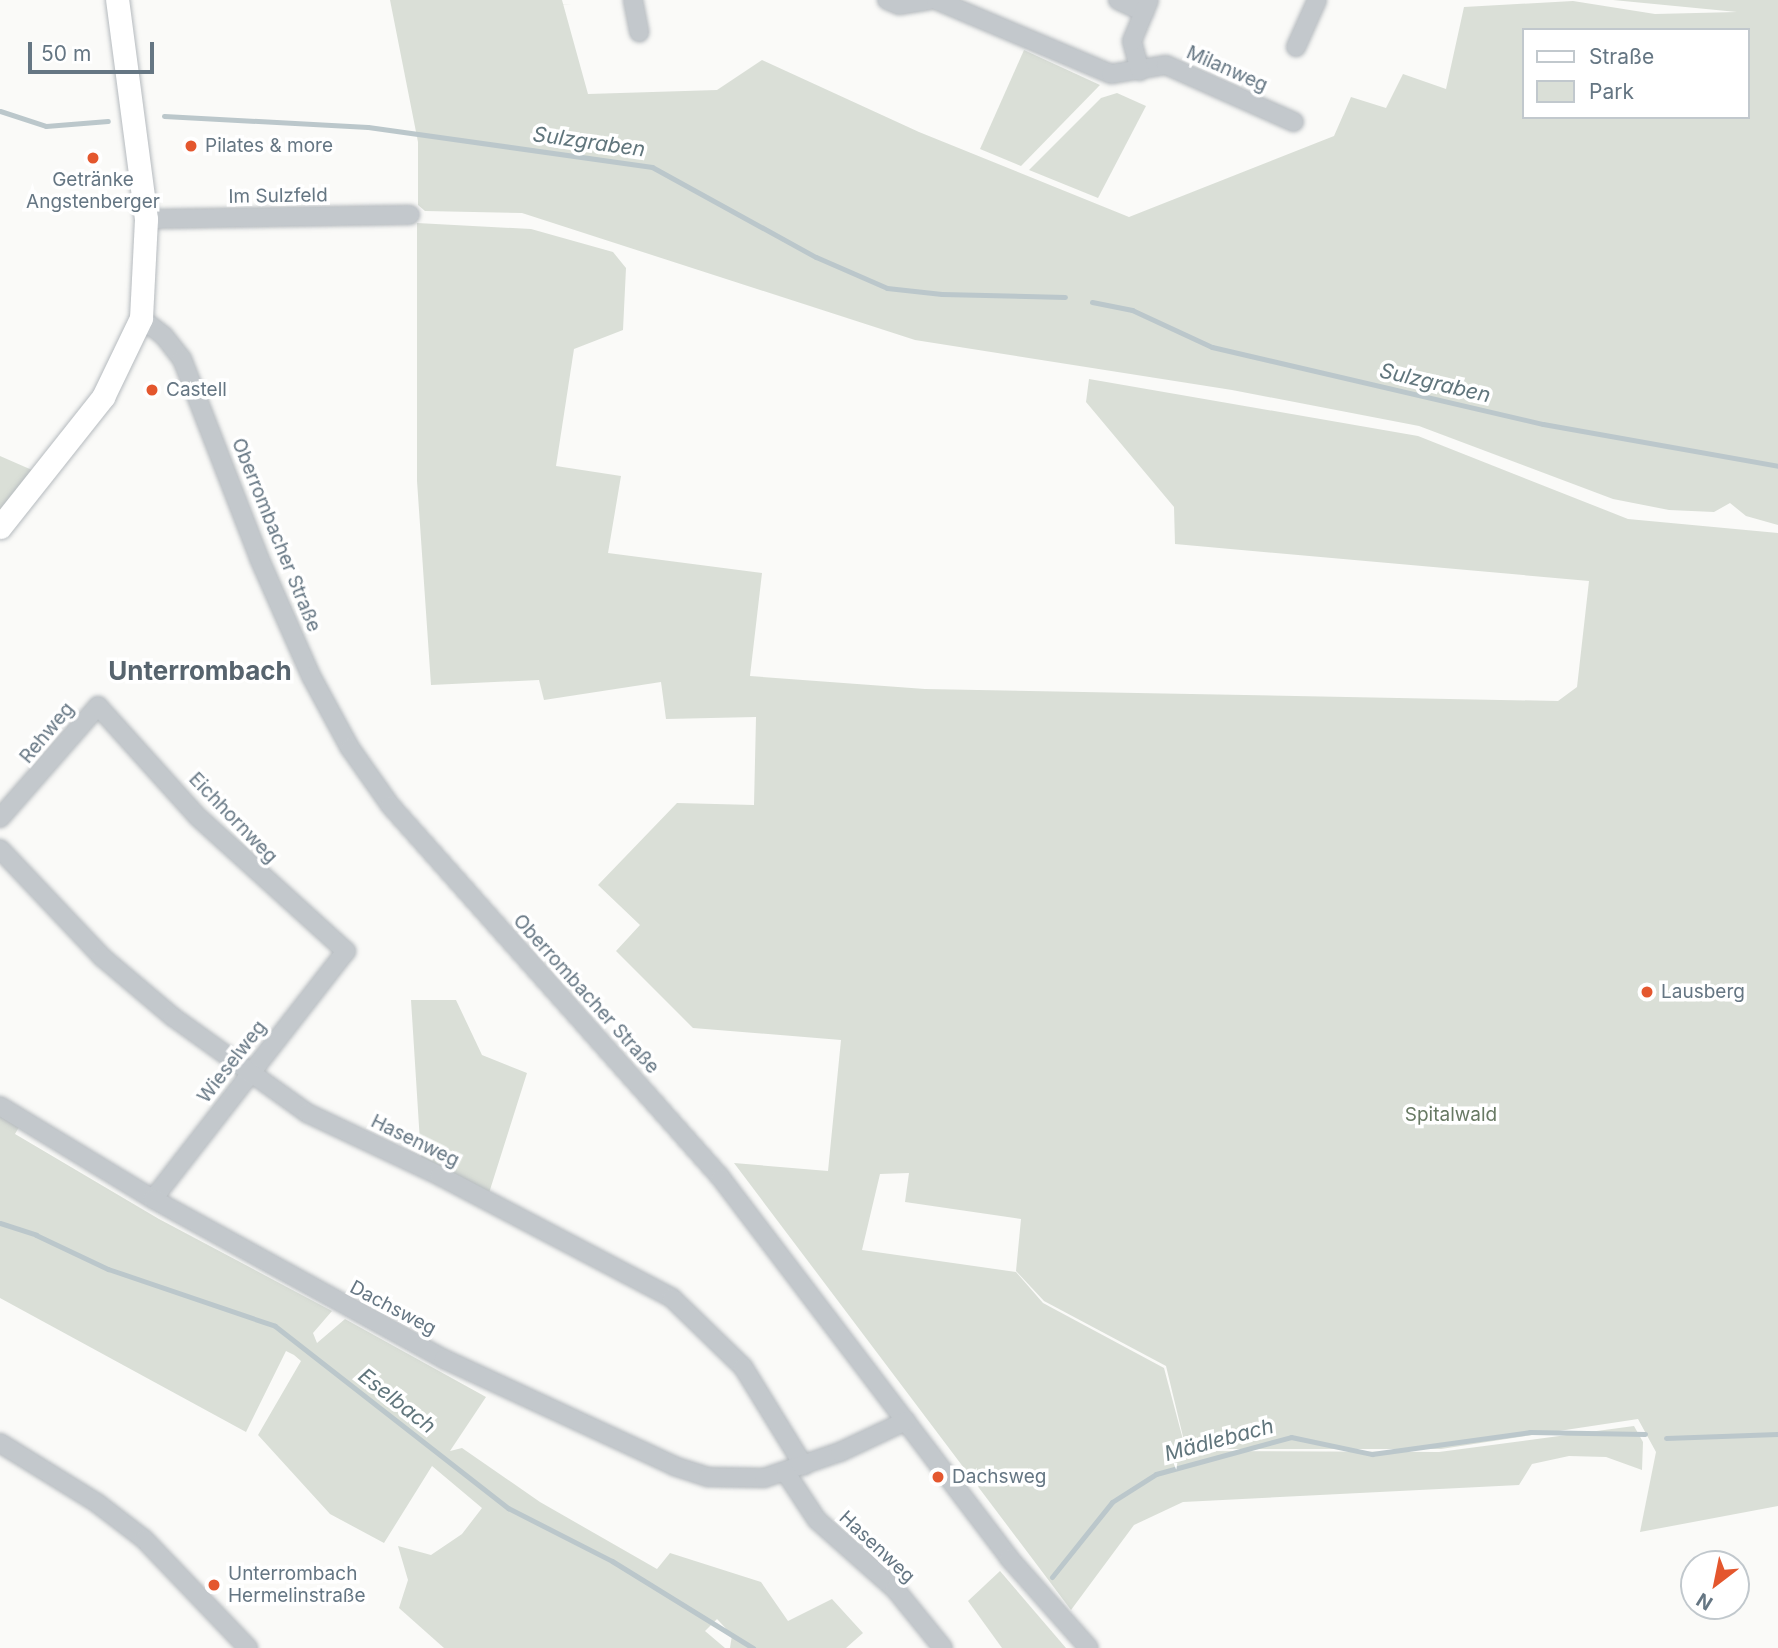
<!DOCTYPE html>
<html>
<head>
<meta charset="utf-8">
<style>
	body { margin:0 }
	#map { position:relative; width:1778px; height:1648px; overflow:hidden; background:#fafaf8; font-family:Inter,sans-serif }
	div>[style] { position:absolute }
	.green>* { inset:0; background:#dadfd7 }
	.stream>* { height:5px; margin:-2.5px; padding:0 2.5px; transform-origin:2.5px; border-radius:2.5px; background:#bbc7cb }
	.roads { filter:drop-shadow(0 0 2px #b5babe) drop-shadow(0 0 2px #b5babe) }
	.minor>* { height:18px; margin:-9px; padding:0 9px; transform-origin:9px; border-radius:9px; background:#c3c8cc }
	.major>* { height:23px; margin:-11.5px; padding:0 11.5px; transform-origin:11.5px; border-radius:11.5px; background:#fff }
	.dots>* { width:19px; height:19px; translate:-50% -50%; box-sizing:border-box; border:4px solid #fff; border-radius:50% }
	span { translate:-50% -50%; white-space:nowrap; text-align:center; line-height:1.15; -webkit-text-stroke:7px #fff; paint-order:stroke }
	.street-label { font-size:19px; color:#657683 }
	.poi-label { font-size:19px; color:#657683 }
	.left { translate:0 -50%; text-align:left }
	.park-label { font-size:19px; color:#687a64 }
	.water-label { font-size:21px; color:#60757c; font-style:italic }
	.district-label { font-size:26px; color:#57646e; font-weight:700 }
	.legend { position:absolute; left:1522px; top:28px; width:228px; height:91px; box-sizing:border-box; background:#fff; border:2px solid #c1c8cd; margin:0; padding:9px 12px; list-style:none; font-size:21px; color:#657683 }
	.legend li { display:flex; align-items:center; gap:14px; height:35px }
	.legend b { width:35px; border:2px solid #c1c8cd }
	.north { position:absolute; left:1680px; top:1550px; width:70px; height:70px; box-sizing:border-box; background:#fff; border:2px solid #c1c8cd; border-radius:50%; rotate:212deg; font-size:19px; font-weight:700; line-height:28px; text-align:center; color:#657683 }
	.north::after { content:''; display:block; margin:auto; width:24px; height:32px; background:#e4572e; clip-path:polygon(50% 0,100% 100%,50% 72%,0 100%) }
	.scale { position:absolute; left:28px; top:42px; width:126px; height:32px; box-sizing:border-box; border:4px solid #657683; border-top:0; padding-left:9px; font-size:21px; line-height:24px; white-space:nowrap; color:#657683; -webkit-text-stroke:5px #fff; paint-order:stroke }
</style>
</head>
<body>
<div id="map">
	<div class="green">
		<i style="clip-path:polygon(evenodd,390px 0,562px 0,588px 94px,717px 90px,762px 60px,919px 132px,1129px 217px,1334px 136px,1351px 97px,1386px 108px,1403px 74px,1446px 89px,1464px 7px,1573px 1px,1655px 14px,1737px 12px,1613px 0,1778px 0,1778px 525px,1746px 516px,1730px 503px,1714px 512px,1669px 510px,1613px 499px,1419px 426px,1232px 390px,915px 340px,522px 213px,425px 211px,418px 205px,418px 142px,390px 0,1524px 30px,1748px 30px,1748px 117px,1524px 117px,1524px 30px)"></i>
		<i style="clip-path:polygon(1024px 50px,1100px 85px,1021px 166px,980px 149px)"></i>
		<i style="clip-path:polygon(1117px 93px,1146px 106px,1098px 198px,1029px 170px,1101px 98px)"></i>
		<i style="clip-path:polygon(417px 223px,531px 229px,613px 252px,626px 268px,623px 330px,574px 349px,556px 466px,621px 476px,608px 553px,762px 573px,750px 676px,925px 689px,1558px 701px,1577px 687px,1589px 581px,1175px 544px,1174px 507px,1086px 402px,1089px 379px,1418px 436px,1628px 519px,1778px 533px,1778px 1506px,1640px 1532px,1656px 1452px,1638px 1419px,1441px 1449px,1186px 1449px,1166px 1366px,1044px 1301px,1016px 1271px,1021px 1219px,905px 1202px,909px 1173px,880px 1174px,862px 1250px,1016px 1272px,1043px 1303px,1164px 1368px,1186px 1451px,1439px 1452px,1634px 1426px,1643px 1442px,1642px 1470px,1606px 1457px,1569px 1456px,1532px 1464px,1519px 1485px,1183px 1502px,1134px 1525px,1071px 1610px,734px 1163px,828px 1171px,841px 1040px,693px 1028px,616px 951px,640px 925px,598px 885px,677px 803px,754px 805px,756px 717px,666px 719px,661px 682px,544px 700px,539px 680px,431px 685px,417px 481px)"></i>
		<i style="clip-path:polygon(0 456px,32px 470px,0 519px)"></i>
		<i style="clip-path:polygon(411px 1000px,456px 1000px,482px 1055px,527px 1073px,489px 1193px,421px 1158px)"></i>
		<i style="clip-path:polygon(0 1114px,19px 1127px,15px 1134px,159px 1219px,332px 1311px,313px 1333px,317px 1343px,345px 1319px,486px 1397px,450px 1451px,462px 1448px,540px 1502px,657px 1569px,670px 1553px,761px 1582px,788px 1621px,832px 1599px,863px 1633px,846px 1648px,730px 1648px,732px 1635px,717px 1619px,705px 1631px,725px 1648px,444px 1648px,399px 1608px,408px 1580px,398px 1546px,431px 1555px,462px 1534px,482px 1508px,432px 1466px,384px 1543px,330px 1514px,258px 1435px,301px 1361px,294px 1355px,286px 1351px,246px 1432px,0 1298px)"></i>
		<i style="clip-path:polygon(1000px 1571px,1066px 1648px,1002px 1648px,968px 1601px)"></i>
	</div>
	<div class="stream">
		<i style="left:0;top:111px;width:48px;rotate:18.1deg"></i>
		<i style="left:46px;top:126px;width:62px;rotate:-4.6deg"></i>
		<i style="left:164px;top:116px;width:204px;rotate:3.1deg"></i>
		<i style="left:368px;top:127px;width:287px;rotate:8deg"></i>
		<i style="left:652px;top:167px;width:187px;rotate:28.8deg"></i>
		<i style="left:816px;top:257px;width:77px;rotate:23.6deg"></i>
		<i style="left:887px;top:288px;width:55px;rotate:6.2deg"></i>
		<i style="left:942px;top:294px;width:123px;rotate:1.4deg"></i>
		<i style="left:1092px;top:302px;width:41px;rotate:11.3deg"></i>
		<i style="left:1132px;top:310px;width:88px;rotate:24.8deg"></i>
		<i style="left:1212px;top:347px;width:340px;rotate:13.1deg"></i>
		<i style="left:1543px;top:424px;width:239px;rotate:10.1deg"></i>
		<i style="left:0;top:1223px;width:38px;rotate:18deg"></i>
		<i style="left:36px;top:1235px;width:80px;rotate:25.3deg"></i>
		<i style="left:108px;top:1269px;width:176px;rotate:18.8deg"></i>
		<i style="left:275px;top:1326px;width:296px;rotate:38deg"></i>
		<i style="left:508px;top:1508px;width:117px;rotate:27deg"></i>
		<i style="left:612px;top:1561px;width:166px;rotate:31.7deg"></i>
		<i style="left:1666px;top:1438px;width:112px;rotate:-2deg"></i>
		<i style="left:1052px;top:1577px;width:96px;rotate:-51.3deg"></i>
		<i style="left:1112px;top:1502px;width:52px;rotate:-32.5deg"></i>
		<i style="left:1156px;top:1474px;width:140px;rotate:-15.3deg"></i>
		<i style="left:1291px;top:1437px;width:83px;rotate:11.9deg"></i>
		<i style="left:1372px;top:1454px;width:160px;rotate:-7.9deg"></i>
		<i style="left:1530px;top:1432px;width:115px;rotate:1deg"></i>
	</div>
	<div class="roads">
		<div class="minor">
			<i style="left:633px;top:0;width:33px;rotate:79deg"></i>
			<i style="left:887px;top:0;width:13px;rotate:23deg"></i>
			<i style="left:899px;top:5px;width:30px;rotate:-9deg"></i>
			<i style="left:936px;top:0;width:190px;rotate:22.9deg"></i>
			<i style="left:1111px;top:74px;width:56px;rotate:-9.3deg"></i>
			<i style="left:1166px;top:65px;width:140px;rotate:24deg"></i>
			<i style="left:1118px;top:0;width:29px;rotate:25deg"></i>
			<i style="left:1296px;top:47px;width:51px;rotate:-65.9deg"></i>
			<i style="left:1140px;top:71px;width:31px;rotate:-105deg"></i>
			<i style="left:1132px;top:41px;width:44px;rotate:-67.5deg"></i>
			<i style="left:146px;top:219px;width:264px;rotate:-0.9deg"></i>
			<i style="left:141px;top:318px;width:29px;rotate:38deg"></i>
			<i style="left:164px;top:336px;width:29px;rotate:52deg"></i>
			<i style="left:182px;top:359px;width:213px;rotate:68.8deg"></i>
			<i style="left:259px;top:558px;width:129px;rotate:66.2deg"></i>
			<i style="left:311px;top:676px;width:82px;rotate:61.6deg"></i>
			<i style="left:350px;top:748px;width:70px;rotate:54.9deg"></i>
			<i style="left:390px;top:805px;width:499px;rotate:48.4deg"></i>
			<i style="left:721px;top:1178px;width:477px;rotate:52.8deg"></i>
			<i style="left:1009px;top:1558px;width:120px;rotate:48.4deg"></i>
			<i style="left:0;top:818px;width:149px;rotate:-48.8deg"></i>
			<i style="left:98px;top:706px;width:149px;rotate:48deg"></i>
			<i style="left:198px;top:817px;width:200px;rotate:42.2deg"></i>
			<i style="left:346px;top:951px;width:314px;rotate:127.9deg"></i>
			<i style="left:0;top:849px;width:149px;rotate:46.6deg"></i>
			<i style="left:102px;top:957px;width:93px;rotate:40.2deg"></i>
			<i style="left:173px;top:1017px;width:165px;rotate:35.6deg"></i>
			<i style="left:307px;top:1113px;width:147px;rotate:25.3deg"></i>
			<i style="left:440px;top:1176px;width:262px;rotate:27.7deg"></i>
			<i style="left:672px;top:1298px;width:99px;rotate:44.2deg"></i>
			<i style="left:743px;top:1367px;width:116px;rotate:58.4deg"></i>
			<i style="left:0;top:1106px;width:179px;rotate:31.3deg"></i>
			<i style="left:153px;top:1199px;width:332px;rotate:28.8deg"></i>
			<i style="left:444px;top:1359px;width:254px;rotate:24.9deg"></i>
			<i style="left:674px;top:1466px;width:36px;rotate:18deg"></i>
			<i style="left:708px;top:1477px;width:56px;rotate:1deg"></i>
			<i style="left:764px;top:1478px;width:80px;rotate:-18.9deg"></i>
			<i style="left:840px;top:1452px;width:73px;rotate:-25.2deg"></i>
			<i style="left:0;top:1443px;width:114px;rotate:31.7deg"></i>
			<i style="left:97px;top:1503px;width:59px;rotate:37.5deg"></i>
			<i style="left:144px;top:1539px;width:151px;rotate:46.3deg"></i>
			<i style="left:786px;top:1473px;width:56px;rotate:56.6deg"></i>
			<i style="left:817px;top:1520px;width:104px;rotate:41.5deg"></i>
			<i style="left:895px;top:1589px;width:76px;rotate:50.9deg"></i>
		</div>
		<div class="major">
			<i style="left:0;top:527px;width:166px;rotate:-51.6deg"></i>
			<i style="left:103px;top:397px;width:88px;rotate:-64.3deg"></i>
			<i style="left:141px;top:318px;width:99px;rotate:-87.1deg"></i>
			<i style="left:146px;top:219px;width:221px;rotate:-97.5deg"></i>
		</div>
	</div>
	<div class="dots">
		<i style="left:191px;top:146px;background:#e4572e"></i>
		<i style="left:93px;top:158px;background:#e4572e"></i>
		<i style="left:152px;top:390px;background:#e4572e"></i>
		<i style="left:1647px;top:992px;background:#e4572e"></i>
		<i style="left:938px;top:1477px;background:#e4572e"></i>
		<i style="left:214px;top:1585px;background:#e4572e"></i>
	</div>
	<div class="street-label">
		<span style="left:1227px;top:69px;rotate:24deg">Milanweg</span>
		<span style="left:278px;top:196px;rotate:-1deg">Im Sulzfeld</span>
		<span style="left:276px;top:535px;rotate:68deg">Oberrombacher Straße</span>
		<span style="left:47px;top:733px;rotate:-50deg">Rehweg</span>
		<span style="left:233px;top:818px;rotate:46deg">Eichhornweg</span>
		<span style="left:586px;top:994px;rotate:48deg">Oberrombacher Straße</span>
		<span style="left:232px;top:1062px;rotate:-52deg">Wieselweg</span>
		<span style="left:415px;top:1141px;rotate:26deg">Hasenweg</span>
		<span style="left:393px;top:1308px;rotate:28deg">Dachsweg</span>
		<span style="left:877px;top:1547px;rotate:43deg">Hasenweg</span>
	</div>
	<div class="poi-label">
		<span class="left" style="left:205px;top:146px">Pilates &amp; more</span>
		<span style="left:93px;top:191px">Getränke<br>Angstenberger</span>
		<span class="left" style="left:166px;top:390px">Castell</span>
		<span class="left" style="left:1661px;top:992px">Lausberg</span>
		<span class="left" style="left:952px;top:1477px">Dachsweg</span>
		<span class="left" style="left:228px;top:1585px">Unterrombach<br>Hermelinstraße</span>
	</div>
	<div class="park-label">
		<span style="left:1451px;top:1115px">Spitalwald</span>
	</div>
	<div class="water-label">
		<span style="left:589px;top:142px;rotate:8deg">Sulzgraben</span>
		<span style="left:1435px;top:383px;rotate:13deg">Sulzgraben</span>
		<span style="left:397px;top:1401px;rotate:38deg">Eselbach</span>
		<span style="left:1219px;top:1440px;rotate:-15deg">Mädlebach</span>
	</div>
	<div class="district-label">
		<span style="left:200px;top:671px">Unterrombach</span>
	</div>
	<ul class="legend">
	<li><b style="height:9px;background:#fff"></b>Straße</li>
	<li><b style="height:19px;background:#dadfd7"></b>Park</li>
	</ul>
	<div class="north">N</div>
	<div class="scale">50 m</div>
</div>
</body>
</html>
